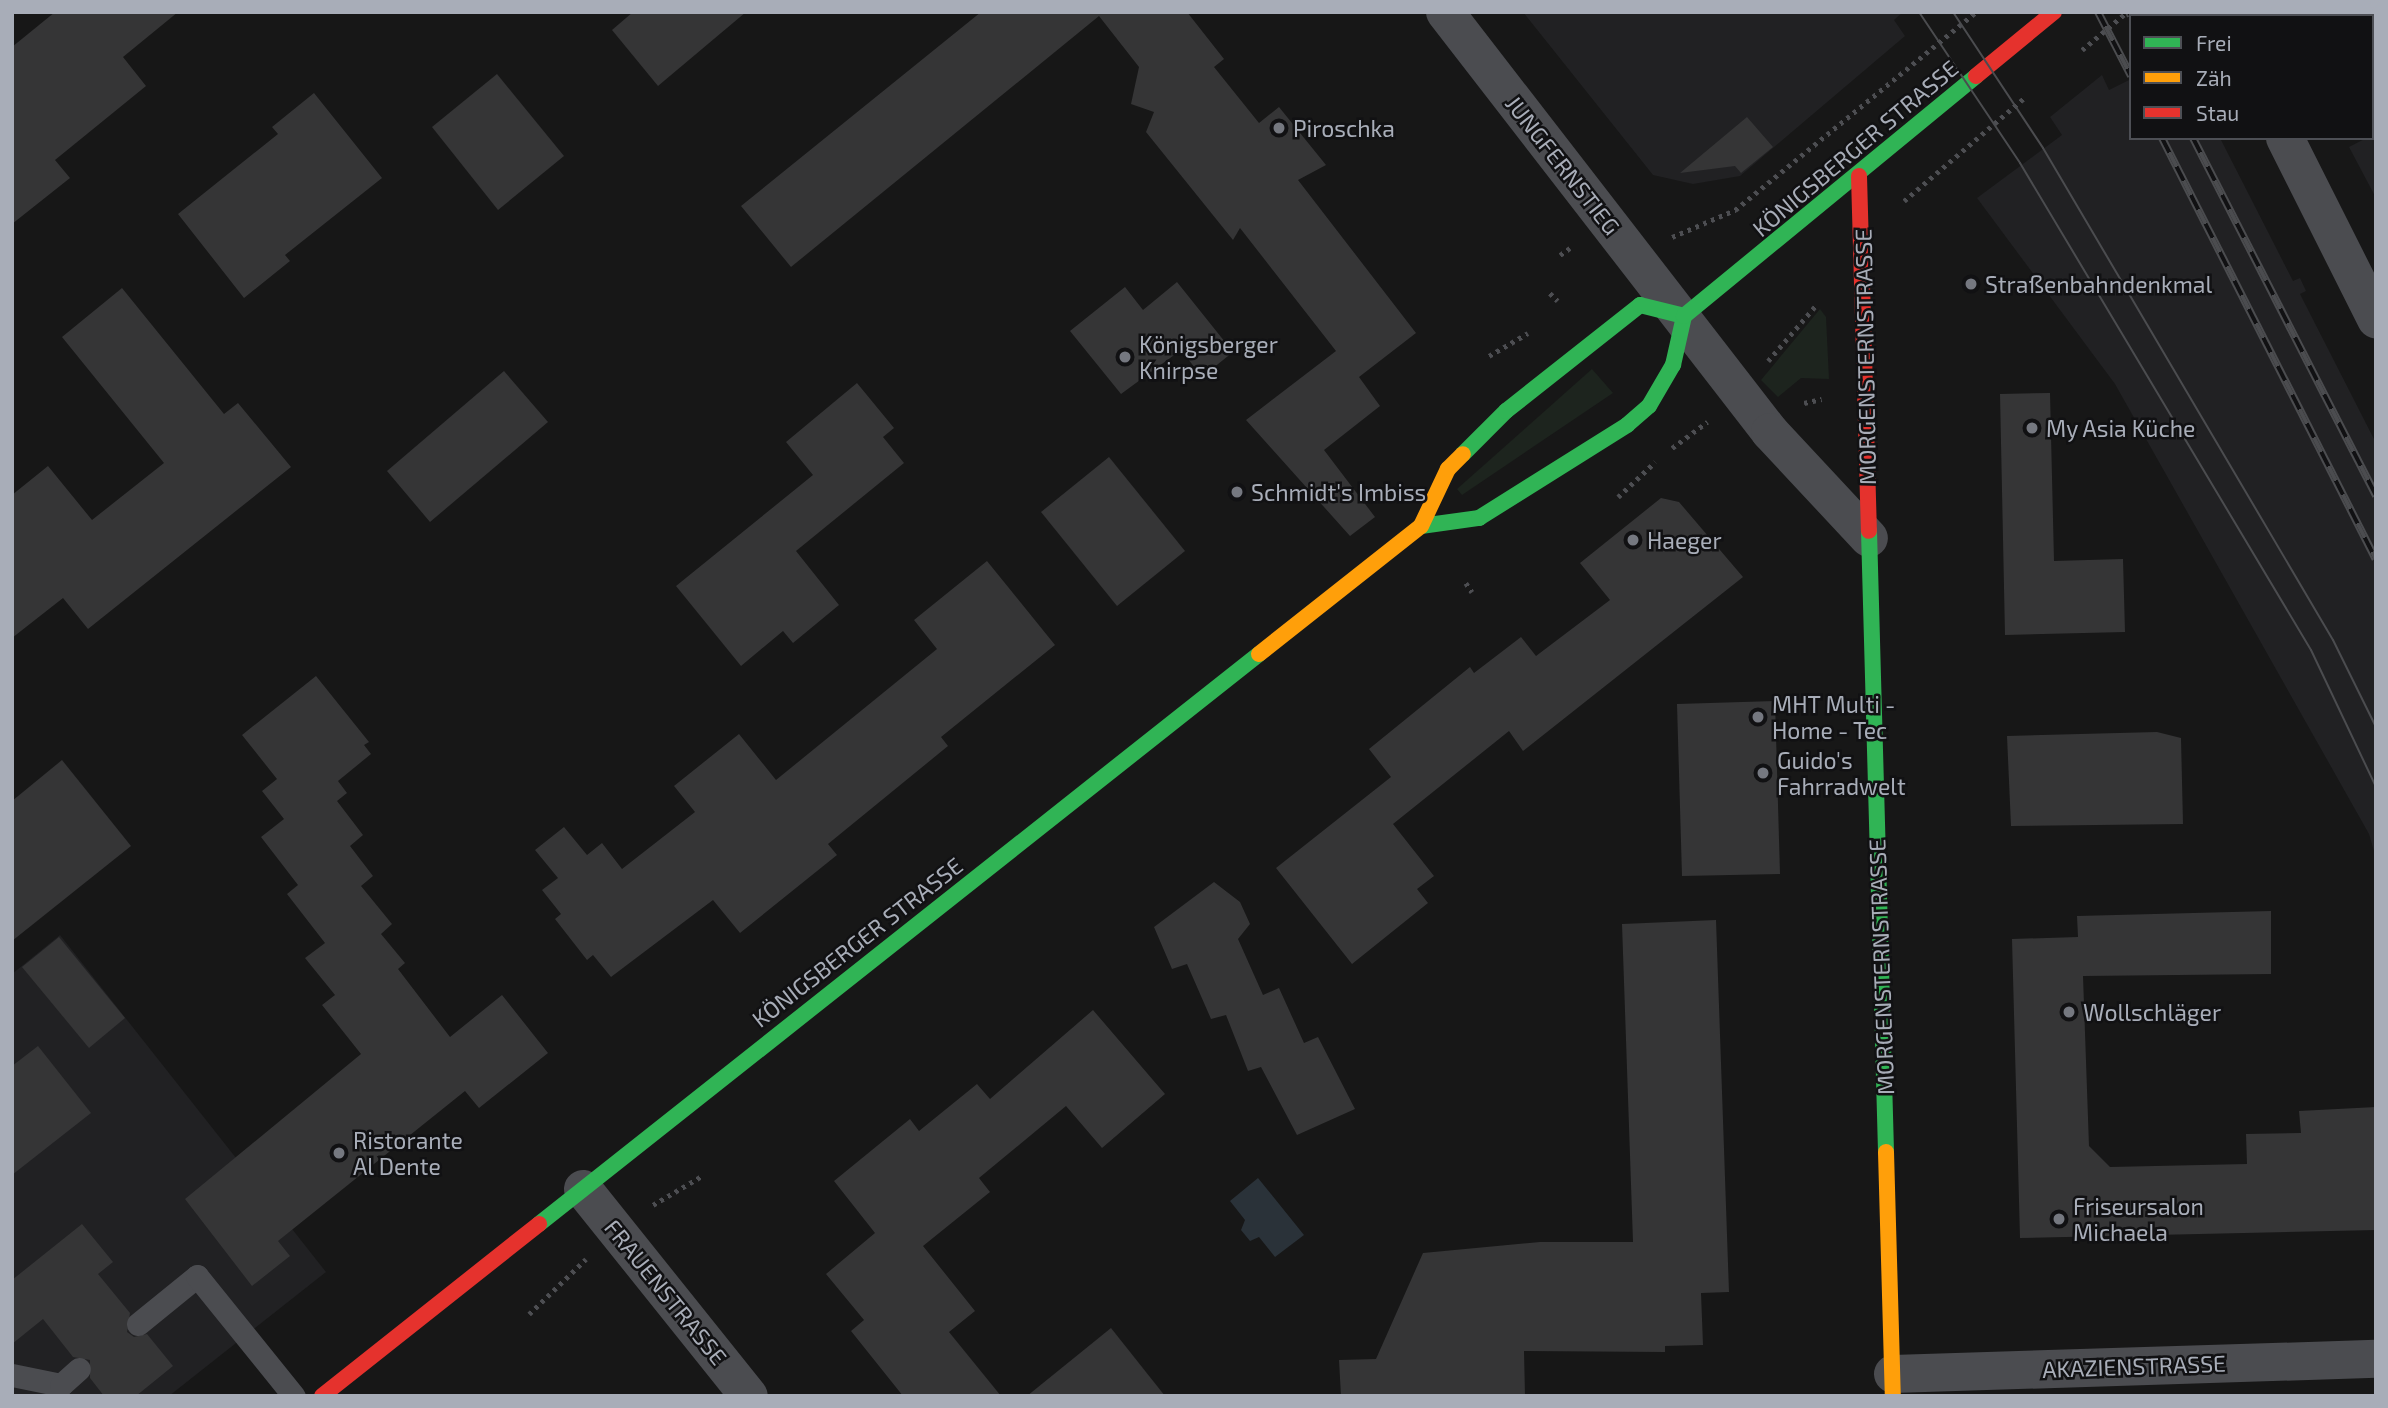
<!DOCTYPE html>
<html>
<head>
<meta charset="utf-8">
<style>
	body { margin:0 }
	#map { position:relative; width:2388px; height:1408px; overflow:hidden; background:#171717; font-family:"Exo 2",sans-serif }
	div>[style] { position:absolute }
	.built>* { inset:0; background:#212123 }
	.green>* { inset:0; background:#1d241e }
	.water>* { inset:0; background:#2a3239 }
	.building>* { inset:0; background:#353536 }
	.path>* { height:4.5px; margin-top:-2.25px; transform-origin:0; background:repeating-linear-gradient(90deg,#4d4e52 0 3.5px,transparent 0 8.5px) }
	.lane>* { height:23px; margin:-11.5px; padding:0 11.5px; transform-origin:11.5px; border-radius:11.5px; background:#4b4c50 }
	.street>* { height:38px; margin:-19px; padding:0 19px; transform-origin:19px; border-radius:19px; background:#4b4c50 }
	.fast>* { height:16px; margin:-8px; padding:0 8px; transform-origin:8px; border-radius:8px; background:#30b455 }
	.slow>* { height:16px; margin:-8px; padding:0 8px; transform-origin:8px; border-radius:8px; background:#ff9f0a }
	.jam>* { height:16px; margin:-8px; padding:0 8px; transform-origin:8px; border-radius:8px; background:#e5322d }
	.tram>* { height:2px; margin:-1px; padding:0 1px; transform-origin:1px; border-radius:1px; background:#4b4c4f }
	.rail>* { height:8px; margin-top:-4px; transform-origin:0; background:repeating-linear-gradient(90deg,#111113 0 16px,#4b4c4f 0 32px); box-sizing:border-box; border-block:2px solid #4b4c4f }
	.dots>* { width:19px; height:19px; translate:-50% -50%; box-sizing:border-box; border:4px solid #111113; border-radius:50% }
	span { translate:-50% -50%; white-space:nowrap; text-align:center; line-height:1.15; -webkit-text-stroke:5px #111113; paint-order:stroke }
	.poi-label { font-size:23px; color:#a8adb8 }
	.left { translate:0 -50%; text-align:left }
	.street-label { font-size:23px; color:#a8adb8 }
	.frame { position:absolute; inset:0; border:14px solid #a8adb8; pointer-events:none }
	.legend { position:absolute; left:2129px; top:14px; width:245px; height:126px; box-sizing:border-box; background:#111113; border:2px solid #4d4f55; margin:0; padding:9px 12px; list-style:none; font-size:21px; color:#a8adb8 }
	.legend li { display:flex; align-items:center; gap:14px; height:35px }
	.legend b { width:35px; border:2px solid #4d4f55 }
</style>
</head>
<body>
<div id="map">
	<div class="built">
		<i style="clip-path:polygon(1523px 12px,1903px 12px,1894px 20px,1905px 36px,1740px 176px,1693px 184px,1653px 175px)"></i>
		<i style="clip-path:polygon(2102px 75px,2109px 90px,2131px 79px,2131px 138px,2220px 138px,2293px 281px,2300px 278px,2306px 291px,2300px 294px,2376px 443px,2376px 858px,2369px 834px,2115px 384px,1977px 198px,2062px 135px,2050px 117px)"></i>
		<i style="clip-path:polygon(2376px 133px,2376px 198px,2349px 147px)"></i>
		<i style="clip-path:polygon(60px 935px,326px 1272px,169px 1396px,12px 1396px,12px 974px)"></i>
	</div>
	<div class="green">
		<i style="clip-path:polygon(1820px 309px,1826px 317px,1829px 379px,1801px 378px,1778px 397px,1761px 380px)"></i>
		<i style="clip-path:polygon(1592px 369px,1613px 393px,1462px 495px,1457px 489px)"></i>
	</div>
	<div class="water">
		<i style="clip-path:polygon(1258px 1178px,1304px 1235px,1275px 1257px,1259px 1237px,1250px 1241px,1241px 1230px,1245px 1220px,1230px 1201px)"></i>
	</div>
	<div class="building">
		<i style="clip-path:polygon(55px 12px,178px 12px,123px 57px,146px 86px,55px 160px,70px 178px,12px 224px,12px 47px)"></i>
		<i style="clip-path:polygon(633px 12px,746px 12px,658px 86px,612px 30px)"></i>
		<i style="clip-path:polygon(981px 12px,1187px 12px,1224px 59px,1214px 67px,1259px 123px,1279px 107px,1326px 165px,1298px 180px,1416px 333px,1359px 377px,1380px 406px,1324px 450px,1375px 517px,1350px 536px,1246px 420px,1336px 351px,1240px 228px,1233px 240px,1146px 132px,1154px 112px,1131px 104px,1139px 67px,1099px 16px,791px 267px,741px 206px)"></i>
		<i style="clip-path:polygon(497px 74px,564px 156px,498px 210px,432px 127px)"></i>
		<i style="clip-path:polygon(314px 93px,382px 178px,285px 255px,290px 261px,244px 298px,178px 214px,278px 134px,272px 127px)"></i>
		<i style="clip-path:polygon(1747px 117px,1773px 147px,1741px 173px,1735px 166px,1680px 173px)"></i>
		<i style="clip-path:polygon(1177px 282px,1233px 352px,1202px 377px,1181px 350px,1121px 394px,1070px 331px,1125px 287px,1143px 310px)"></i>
		<i style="clip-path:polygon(122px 288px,224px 414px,238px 403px,291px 467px,88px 629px,63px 598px,12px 638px,12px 495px,48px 466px,92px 520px,164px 463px,62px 337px)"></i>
		<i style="clip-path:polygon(504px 371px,548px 422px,430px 522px,387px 471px)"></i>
		<i style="clip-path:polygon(857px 383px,894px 428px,883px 437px,904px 463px,796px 551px,839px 605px,793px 643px,783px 631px,741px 666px,676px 586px,813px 475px,786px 442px)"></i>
		<i style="clip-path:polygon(2050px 393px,2054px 561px,2123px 559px,2125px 632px,2005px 635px,2000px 394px)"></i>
		<i style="clip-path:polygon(1109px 457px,1185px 551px,1117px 606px,1041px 512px)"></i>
		<i style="clip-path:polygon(1661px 498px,1679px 502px,1743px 577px,1523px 751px,1509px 731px,1393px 824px,1434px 876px,1417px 889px,1428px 903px,1352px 964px,1276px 868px,1391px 777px,1369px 749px,1470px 667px,1474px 673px,1521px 637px,1536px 656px,1610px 600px,1580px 563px)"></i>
		<i style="clip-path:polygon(987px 561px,1055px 645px,941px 737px,948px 746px,828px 844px,837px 855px,740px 933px,713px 900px,611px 977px,593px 955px,587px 960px,555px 919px,561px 914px,542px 890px,558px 878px,535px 850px,564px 827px,587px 855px,602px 843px,622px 869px,695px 812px,674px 786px,739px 734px,776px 780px,937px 649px,914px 620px)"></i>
		<i style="clip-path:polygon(316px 676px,369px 742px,364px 745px,371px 754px,338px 781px,347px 793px,337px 801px,363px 835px,350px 846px,373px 876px,361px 886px,392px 924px,381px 934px,405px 963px,398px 969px,450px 1037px,502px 995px,548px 1053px,479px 1108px,465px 1091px,278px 1241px,290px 1256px,252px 1286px,185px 1199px,361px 1054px,322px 1005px,335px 995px,305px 958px,325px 943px,287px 894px,298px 885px,261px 837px,284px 819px,262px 791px,277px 779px,242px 735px)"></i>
		<i style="clip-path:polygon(1775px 701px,1780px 874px,1682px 876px,1677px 704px)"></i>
		<i style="clip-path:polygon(2157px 732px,2181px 738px,2183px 824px,2011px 826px,2007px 736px)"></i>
		<i style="clip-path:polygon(62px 760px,131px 846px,12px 941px,12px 801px)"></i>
		<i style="clip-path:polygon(1214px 882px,1240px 902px,1250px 924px,1238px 939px,1263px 995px,1279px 988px,1304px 1043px,1318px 1037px,1355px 1109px,1297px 1135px,1261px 1067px,1248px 1071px,1226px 1015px,1211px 1019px,1187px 964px,1172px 969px,1154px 927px)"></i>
		<i style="clip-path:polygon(2271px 911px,2271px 974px,2083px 976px,2089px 1146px,2110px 1167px,2247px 1164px,2246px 1134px,2301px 1133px,2299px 1111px,2376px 1107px,2376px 1230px,2020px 1238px,2012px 939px,2078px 937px,2077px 916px)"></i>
		<i style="clip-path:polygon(1716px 920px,1729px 1292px,1701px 1293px,1703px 1345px,1665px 1346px,1665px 1352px,1524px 1351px,1525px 1396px,1341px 1396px,1339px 1360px,1376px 1359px,1423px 1253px,1540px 1242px,1633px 1242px,1622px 924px)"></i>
		<i style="clip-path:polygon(59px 937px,125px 1018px,89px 1048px,22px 967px)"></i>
		<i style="clip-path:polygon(1093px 1010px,1165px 1094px,1102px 1148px,1066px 1106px,979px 1178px,990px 1192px,923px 1246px,975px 1311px,949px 1332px,1001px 1396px,903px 1396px,851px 1331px,864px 1320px,826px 1274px,875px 1233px,834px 1181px,910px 1119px,919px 1131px,977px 1084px,990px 1099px)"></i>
		<i style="clip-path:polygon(38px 1046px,91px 1113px,12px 1175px,12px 1066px)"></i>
		<i style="clip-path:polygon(82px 1224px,113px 1262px,98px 1274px,130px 1313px,127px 1332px,134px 1337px,147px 1334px,173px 1366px,136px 1396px,104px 1396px,90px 1378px,90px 1360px,73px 1357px,43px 1319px,12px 1344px,12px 1280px)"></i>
		<i style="clip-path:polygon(1111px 1328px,1165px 1396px,1027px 1396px)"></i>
	</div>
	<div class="path">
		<i style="left:2082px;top:50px;width:59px;rotate:-40.2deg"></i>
		<i style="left:1904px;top:201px;width:158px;rotate:-40.6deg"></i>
		<i style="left:1672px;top:237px;width:69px;rotate:-23.2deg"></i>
		<i style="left:1735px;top:210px;width:312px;rotate:-39.4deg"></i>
		<i style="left:1560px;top:255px;width:12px;rotate:-35deg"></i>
		<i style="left:1550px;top:293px;width:11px;rotate:45deg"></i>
		<i style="left:1489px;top:356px;width:45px;rotate:-30.5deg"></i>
		<i style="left:1768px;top:361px;width:75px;rotate:-49.3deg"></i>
		<i style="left:1804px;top:403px;width:18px;rotate:-13deg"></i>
		<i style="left:1672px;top:448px;width:44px;rotate:-36.6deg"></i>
		<i style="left:1618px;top:497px;width:51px;rotate:-43.4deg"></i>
		<i style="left:1466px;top:583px;width:11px;rotate:56deg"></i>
		<i style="left:653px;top:1205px;width:55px;rotate:-30.8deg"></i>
		<i style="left:529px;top:1314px;width:79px;rotate:-44deg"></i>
	</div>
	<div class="lane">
		<i style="left:138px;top:1324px;width:76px;rotate:-39.1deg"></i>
		<i style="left:197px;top:1276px;width:154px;rotate:51.1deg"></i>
		<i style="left:12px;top:1375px;width:50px;rotate:11.5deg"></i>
		<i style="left:61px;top:1385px;width:24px;rotate:-42deg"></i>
	</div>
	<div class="street">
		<i style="left:1445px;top:12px;width:531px;rotate:52.27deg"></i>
		<i style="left:1770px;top:432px;width:145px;rotate:47deg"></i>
		<i style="left:2233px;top:12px;width:4px;rotate:63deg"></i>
		<i style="left:2285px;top:138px;width:203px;rotate:63.3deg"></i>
		<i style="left:583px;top:1189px;width:265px;rotate:51.3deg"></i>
		<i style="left:1893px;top:1374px;width:483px;rotate:-1.8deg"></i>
	</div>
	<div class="fast">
		<i style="left:1463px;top:454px;width:61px;rotate:-45deg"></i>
		<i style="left:1506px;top:411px;width:171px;rotate:-38.3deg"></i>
		<i style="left:1640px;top:305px;width:45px;rotate:14deg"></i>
		<i style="left:1421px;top:526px;width:59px;rotate:-7.9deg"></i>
		<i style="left:1479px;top:518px;width:175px;rotate:-32.1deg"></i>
		<i style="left:1627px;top:425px;width:29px;rotate:-41deg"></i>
		<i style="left:1649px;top:406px;width:48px;rotate:-59.7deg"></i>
		<i style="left:1673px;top:365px;width:50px;rotate:-77.3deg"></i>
		<i style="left:1684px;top:316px;width:378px;rotate:-39.4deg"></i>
		<i style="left:1869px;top:531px;width:621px;rotate:88.43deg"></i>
		<i style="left:539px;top:1224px;width:918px;rotate:-38.37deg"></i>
	</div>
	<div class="slow">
		<i style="left:1259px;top:654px;width:206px;rotate:-38.3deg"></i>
		<i style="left:1421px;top:526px;width:63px;rotate:-64.7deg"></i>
		<i style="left:1448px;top:469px;width:21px;rotate:-45deg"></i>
		<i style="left:1886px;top:1152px;width:244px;rotate:88.4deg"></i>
	</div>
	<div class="jam">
		<i style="left:1976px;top:76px;width:101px;rotate:-39.4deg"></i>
		<i style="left:1859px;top:176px;width:355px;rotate:88.4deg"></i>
		<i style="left:322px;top:1396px;width:277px;rotate:-38.4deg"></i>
	</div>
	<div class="tram">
		<i style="left:1919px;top:12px;width:182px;rotate:56.2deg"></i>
		<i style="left:2020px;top:163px;width:567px;rotate:59.14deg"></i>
		<i style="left:2311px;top:650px;width:152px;rotate:64.6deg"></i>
		<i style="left:1953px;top:12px;width:163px;rotate:56.5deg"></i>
		<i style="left:2043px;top:148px;width:571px;rotate:59.48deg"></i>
		<i style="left:2333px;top:640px;width:97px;rotate:63.7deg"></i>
	</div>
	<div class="rail">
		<i style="left:2098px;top:12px;width:72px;rotate:62.7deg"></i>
		<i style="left:2129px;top:12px;width:4px;rotate:63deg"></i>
		<i style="left:2162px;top:138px;width:472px;rotate:63.1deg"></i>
		<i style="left:2193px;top:138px;width:402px;rotate:62.9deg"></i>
	</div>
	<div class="dots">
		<i style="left:1279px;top:128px;background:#757880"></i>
		<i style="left:1971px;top:284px;background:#757880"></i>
		<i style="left:1125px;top:357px;background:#757880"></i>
		<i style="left:2032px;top:428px;background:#757880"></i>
		<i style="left:1237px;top:492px;background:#757880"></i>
		<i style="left:1633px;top:540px;background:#757880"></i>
		<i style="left:1758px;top:717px;background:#757880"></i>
		<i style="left:1763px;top:773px;background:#757880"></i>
		<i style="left:2069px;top:1012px;background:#757880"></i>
		<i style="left:339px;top:1153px;background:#757880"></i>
		<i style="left:2059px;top:1219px;background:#757880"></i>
	</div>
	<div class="poi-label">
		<span class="left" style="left:1293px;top:128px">Piroschka</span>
		<span class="left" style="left:1985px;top:284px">Straßenbahndenkmal</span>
		<span class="left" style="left:1139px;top:357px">Königsberger<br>Knirpse</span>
		<span class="left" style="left:2046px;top:428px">My Asia Küche</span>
		<span class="left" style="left:1251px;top:492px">Schmidt's Imbiss</span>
		<span class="left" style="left:1647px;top:540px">Haeger</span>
		<span class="left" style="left:1772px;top:717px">MHT Multi -<br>Home - Tec</span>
		<span class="left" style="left:1777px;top:773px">Guido's<br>Fahrradwelt</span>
		<span class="left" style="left:2083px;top:1012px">Wollschläger</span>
		<span class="left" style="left:353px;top:1153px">Ristorante<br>Al Dente</span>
		<span class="left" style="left:2073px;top:1219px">Friseursalon<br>Michaela</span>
	</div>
	<div class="street-label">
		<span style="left:1855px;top:148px;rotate:-40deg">KÖNIGSBERGER STRASSE</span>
		<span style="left:1563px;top:165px;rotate:52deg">JUNGFERNSTIEG</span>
		<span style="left:1865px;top:357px;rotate:-91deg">MORGENSTERNSTRASSE</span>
		<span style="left:857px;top:942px;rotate:-38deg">KÖNIGSBERGER STRASSE</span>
		<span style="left:1881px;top:967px;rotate:-92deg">MORGENSTERNSTRASSE</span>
		<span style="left:666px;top:1292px;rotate:51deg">FRAUENSTRASSE</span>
		<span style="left:2134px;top:1366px;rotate:-2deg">AKAZIENSTRASSE</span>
	</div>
	<div class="frame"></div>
	<ul class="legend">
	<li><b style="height:9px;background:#30b455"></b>Frei</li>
	<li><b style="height:9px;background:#ff9f0a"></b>Zäh</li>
	<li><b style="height:9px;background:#e5322d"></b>Stau</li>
	</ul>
</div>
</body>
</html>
